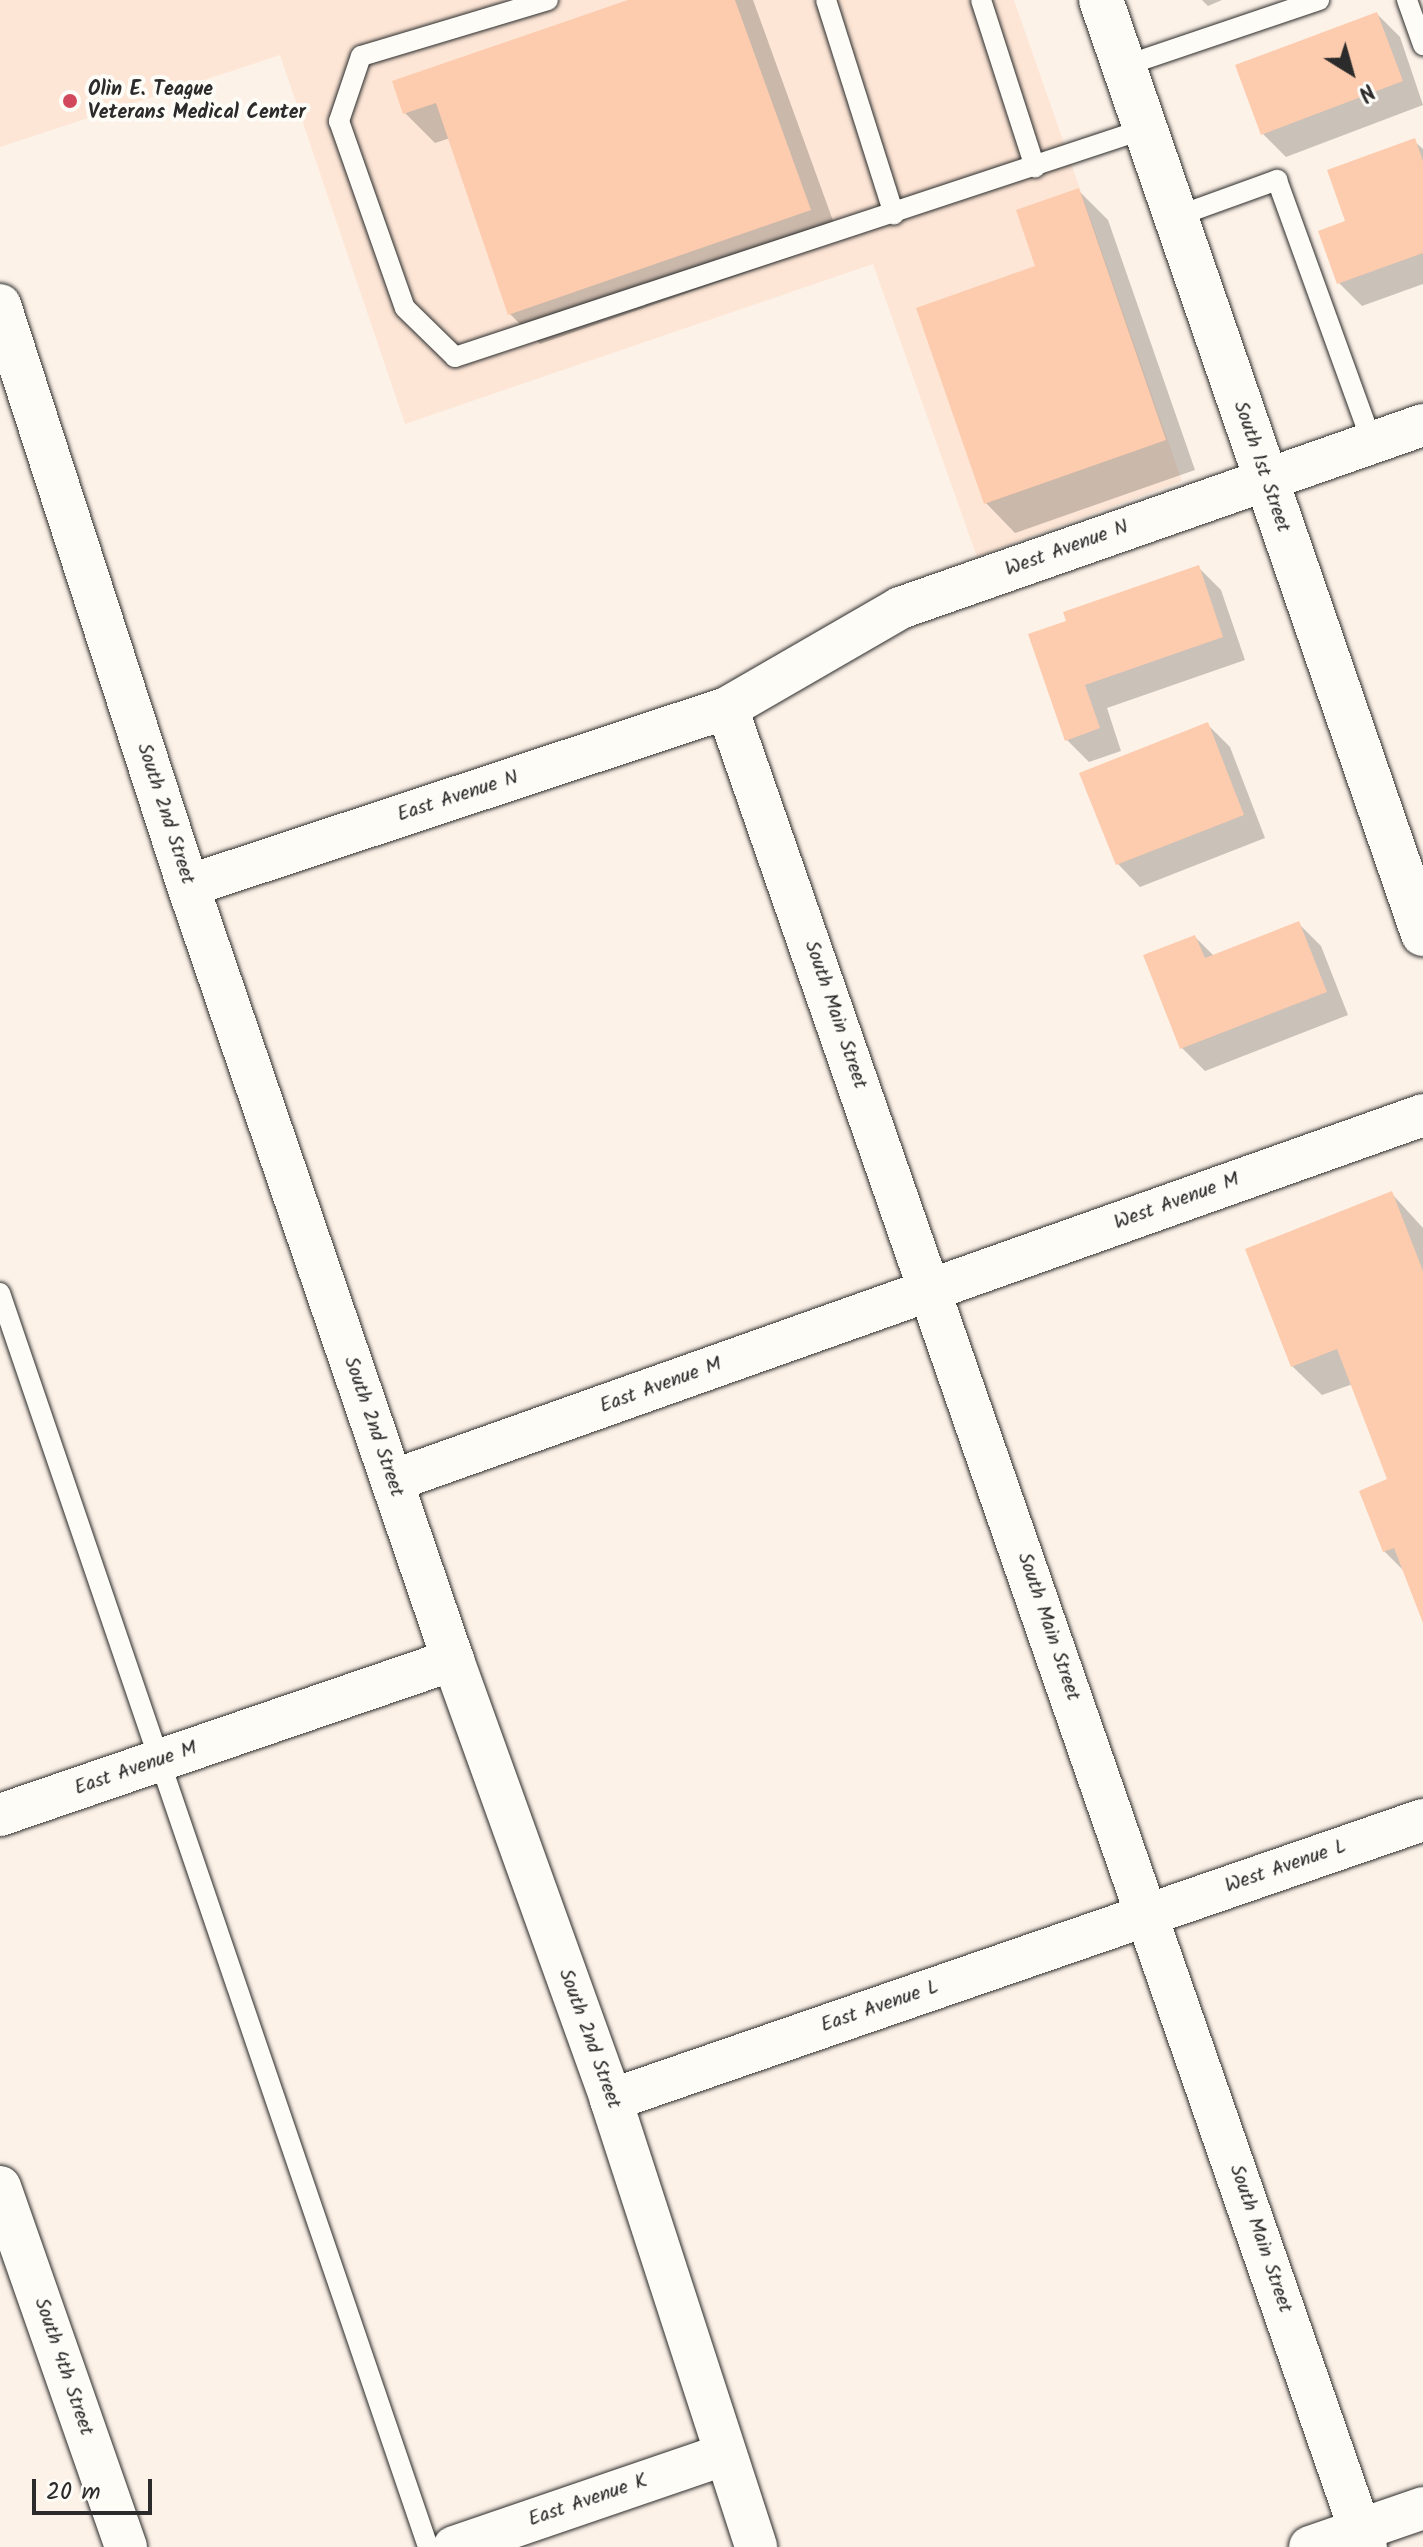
<!DOCTYPE html>
<html>
<head>
<meta charset="utf-8">
<style>
	body { margin:0 }
	#map { position:relative; width:1423px; height:2547px; overflow:hidden; background:#fdf2e8; font-family:Kalam,sans-serif }
	div>[style] { position:absolute }
	.built>* { inset:0; background:#fde6d6 }
	.shadow>* { inset:0; background:#0003 }
	.building>* { inset:0; background:#fdcbad }
	.roads { filter:drop-shadow(0 0 2px #2b2b2b) drop-shadow(0 0 2px #2b2b2b) }
	.lane>* { height:20px; margin:-10px; padding:0 10px; transform-origin:10px; border-radius:10px; background:#fdfcf7 }
	.street>* { height:42px; margin:-21px; padding:0 21px; transform-origin:21px; border-radius:21px; background:#fdfcf7 }
	.primary>* { height:44px; margin:-22px; padding:0 22px; transform-origin:22px; border-radius:22px; background:#fdfcf7 }
	.dots>* { width:22px; height:22px; translate:-50% -50%; box-sizing:border-box; border:4px solid #fdfcf7; border-radius:50% }
	span { translate:-50% -50%; white-space:nowrap; text-align:center; line-height:1.15; -webkit-text-stroke:8px #fdfcf7; paint-order:stroke }
	.poi-label { font-size:20px; color:#2b2b2b; font-weight:700 }
	.left { translate:0 -50%; text-align:left }
	.street-label { font-size:20px; color:#2b2b2b }
	.north { position:absolute; left:1311px; top:32px; width:80px; height:80px; -webkit-text-stroke:6px #fdfcf7; paint-order:stroke; rotate:143deg; font-size:22px; font-weight:700; line-height:32px; text-align:center; color:#2b2b2b }
	.north::after { content:''; display:block; margin:auto; width:28px; height:36px; background:#2b2b2b; clip-path:polygon(50% 0,100% 100%,50% 72%,0 100%) }
	.scale { position:absolute; left:32px; top:2479px; width:120px; height:36px; box-sizing:border-box; border:4px solid #2b2b2b; border-top:0; padding-left:10px; font-size:24px; line-height:28px; white-space:nowrap; color:#2b2b2b; -webkit-text-stroke:6px #fdfcf7; paint-order:stroke }
</style>
</head>
<body>
<div id="map">
	<div class="built">
		<i style="clip-path:polygon(0 0,1014px 0,1182px 481px,977px 557px,873px 264px,405px 424px,280px 55px,0 147px)"></i>
	</div>
	<div class="shadow">
		<i style="clip-path:polygon(634px 0,753px 0,840px 240px,540px 344px,510px 314px,450px 138px,435px 143px,405px 113px)"></i>
		<i style="clip-path:polygon(1202px 0,1222px 0,1208px 6px)"></i>
		<i style="clip-path:polygon(1377px 14px,1400px 37px,1423px 105px,1286px 157px,1263px 134px)"></i>
		<i style="clip-path:polygon(1414px 141px,1423px 149px,1423px 284px,1362px 306px,1339px 283px,1348px 222px)"></i>
		<i style="clip-path:polygon(1078px 190px,1108px 220px,1195px 470px,1015px 533px,986px 503px,1037px 267px)"></i>
		<i style="clip-path:polygon(1198px 567px,1221px 590px,1245px 660px,1107px 708px,1121px 751px,1089px 762px,1066px 739px,1068px 622px)"></i>
		<i style="clip-path:polygon(1207px 724px,1230px 747px,1265px 838px,1140px 887px,1118px 864px)"></i>
		<i style="clip-path:polygon(1298px 923px,1321px 946px,1348px 1015px,1205px 1071px,1182px 1048px,1195px 937px,1214px 956px)"></i>
		<i style="clip-path:polygon(1392px 1194px,1423px 1228px,1423px 1618px,1405px 1572px,1384px 1551px,1390px 1480px,1353px 1384px,1322px 1395px,1292px 1366px)"></i>
	</div>
	<div class="building">
		<i style="clip-path:polygon(628px 0,735px 0,811px 210px,508px 315px,436px 103px,403px 114px,392px 81px)"></i>
		<i style="clip-path:polygon(1377px 12px,1403px 81px,1261px 135px,1235px 65px)"></i>
		<i style="clip-path:polygon(1415px 138px,1423px 161px,1423px 253px,1337px 284px,1318px 231px,1345px 221px,1327px 170px)"></i>
		<i style="clip-path:polygon(1079px 188px,1166px 440px,984px 504px,916px 308px,1035px 266px,1016px 210px)"></i>
		<i style="clip-path:polygon(1199px 565px,1223px 637px,1085px 685px,1100px 728px,1065px 741px,1028px 634px,1066px 621px,1063px 612px)"></i>
		<i style="clip-path:polygon(1208px 722px,1244px 815px,1116px 865px,1079px 773px)"></i>
		<i style="clip-path:polygon(1299px 921px,1327px 992px,1180px 1049px,1143px 955px,1195px 935px,1205px 958px)"></i>
		<i style="clip-path:polygon(1392px 1191px,1423px 1271px,1423px 1623px,1394px 1548px,1383px 1552px,1359px 1491px,1387px 1479px,1337px 1349px,1291px 1367px,1245px 1249px)"></i>
	</div>
	<div class="roads">
		<div class="lane">
			<i style="left:548px;top:0;width:195px;rotate:163.3deg"></i>
			<i style="left:361px;top:56px;width:69px;rotate:108.7deg"></i>
			<i style="left:339px;top:121px;width:198px;rotate:70.6deg"></i>
			<i style="left:405px;top:308px;width:70px;rotate:44.4deg"></i>
			<i style="left:455px;top:357px;width:727px;rotate:-18.29deg"></i>
			<i style="left:826px;top:0;width:225px;rotate:72.4deg"></i>
			<i style="left:981px;top:0;width:176px;rotate:72.1deg"></i>
			<i style="left:1407px;top:0;width:48px;rotate:70.4deg"></i>
			<i style="left:1124px;top:66px;width:206px;rotate:-18.7deg"></i>
			<i style="left:1175px;top:217px;width:109px;rotate:-19.9deg"></i>
			<i style="left:1277px;top:180px;width:279px;rotate:70.1deg"></i>
			<i style="left:0;top:1293px;width:1325px;rotate:71.15deg"></i>
		</div>
		<div class="street">
			<i style="left:0;top:305px;width:611px;rotate:72.07deg"></i>
			<i style="left:188px;top:886px;width:818px;rotate:71.1deg"></i>
			<i style="left:453px;top:1660px;width:468px;rotate:70.2deg"></i>
			<i style="left:611px;top:2100px;width:470px;rotate:72deg"></i>
			<i style="left:727px;top:708px;width:1947px;rotate:70.84deg"></i>
			<i style="left:188px;top:886px;width:568px;rotate:-18.28deg"></i>
			<i style="left:727px;top:708px;width:200px;rotate:-30deg"></i>
			<i style="left:900px;top:608px;width:554px;rotate:-19.29deg"></i>
			<i style="left:392px;top:1481px;width:1094px;rotate:-19.54deg"></i>
			<i style="left:0;top:1815px;width:479px;rotate:-18.9deg"></i>
			<i style="left:611px;top:2100px;width:859px;rotate:-19.03deg"></i>
			<i style="left:0;top:2187px;width:381px;rotate:70.7deg"></i>
			<i style="left:454px;top:2547px;width:283px;rotate:-18.9deg"></i>
			<i style="left:1310px;top:2547px;width:120px;rotate:-19deg"></i>
		</div>
		<div class="primary">
			<i style="left:1101px;top:0;width:988px;rotate:70.98deg"></i>
		</div>
	</div>
	<div class="dots">
		<i style="left:70px;top:101px;background:#d1495b"></i>
	</div>
	<div class="poi-label">
		<span class="left" style="left:88px;top:102px">Olin E. Teague<br>Veterans Medical Center</span>
	</div>
	<div class="street-label">
		<span style="left:1261px;top:467px;rotate:71deg">South 1st Street</span>
		<span style="left:1067px;top:549px;rotate:-20deg">West Avenue N</span>
		<span style="left:458px;top:797px;rotate:-18deg">East Avenue N</span>
		<span style="left:165px;top:814px;rotate:72deg">South 2nd Street</span>
		<span style="left:835px;top:1015px;rotate:71deg">South Main Street</span>
		<span style="left:1177px;top:1202px;rotate:-20deg">West Avenue M</span>
		<span style="left:661px;top:1386px;rotate:-20deg">East Avenue M</span>
		<span style="left:373px;top:1427px;rotate:71deg">South 2nd Street</span>
		<span style="left:1048px;top:1627px;rotate:71deg">South Main Street</span>
		<span style="left:136px;top:1769px;rotate:-19deg">East Avenue M</span>
		<span style="left:1286px;top:1867px;rotate:-19deg">West Avenue L</span>
		<span style="left:880px;top:2007px;rotate:-19deg">East Avenue L</span>
		<span style="left:589px;top:2039px;rotate:70deg">South 2nd Street</span>
		<span style="left:1260px;top:2239px;rotate:71deg">South Main Street</span>
		<span style="left:63px;top:2367px;rotate:71deg">South 4th Street</span>
		<span style="left:588px;top:2501px;rotate:-19deg">East Avenue K</span>
	</div>
	<div class="north">N</div>
	<div class="scale">20 m</div>
</div>
</body>
</html>
